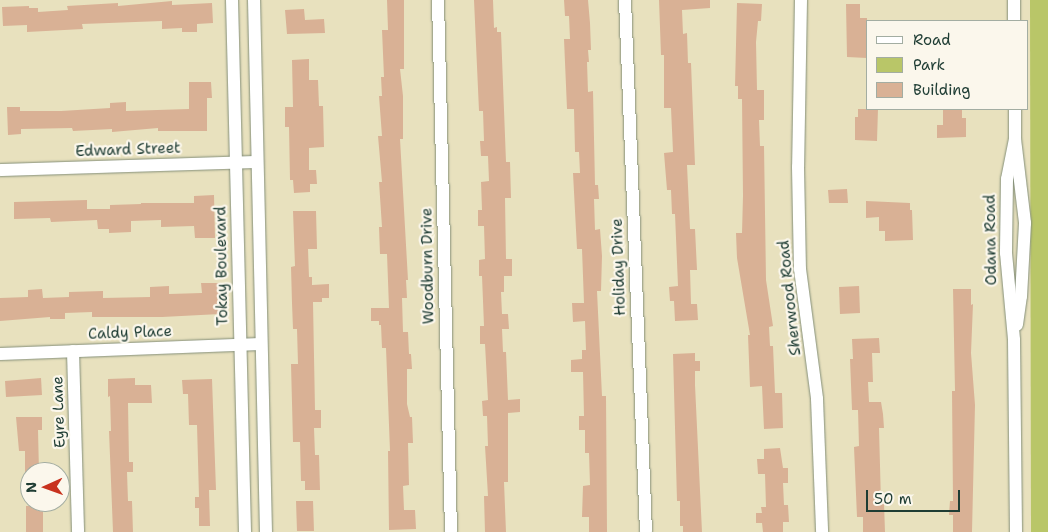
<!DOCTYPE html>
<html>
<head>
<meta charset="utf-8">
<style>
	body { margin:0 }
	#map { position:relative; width:1048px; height:532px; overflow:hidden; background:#e8e1be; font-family:"Shantell Sans",sans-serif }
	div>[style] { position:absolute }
	.green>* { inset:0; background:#b9c668 }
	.building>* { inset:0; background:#d9b195 }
	.roads { filter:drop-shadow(0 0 1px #848f79) drop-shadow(0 0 1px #848f79) }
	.minor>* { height:12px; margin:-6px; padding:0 6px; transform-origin:6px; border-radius:6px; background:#fff }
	span { translate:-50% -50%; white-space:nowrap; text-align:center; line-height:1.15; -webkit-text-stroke:4.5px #fbf7ec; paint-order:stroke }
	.street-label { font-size:15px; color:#1f3d34 }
	.legend { position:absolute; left:866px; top:20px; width:162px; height:90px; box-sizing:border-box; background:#fbf7ec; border:1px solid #a3ada2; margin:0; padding:6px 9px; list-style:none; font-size:15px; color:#1f3d34 }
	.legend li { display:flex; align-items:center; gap:10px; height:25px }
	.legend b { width:25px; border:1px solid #a3ada2 }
	.north { position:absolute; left:20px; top:462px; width:50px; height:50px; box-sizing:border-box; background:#fbf7ec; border:1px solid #a3ada2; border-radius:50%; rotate:268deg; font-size:14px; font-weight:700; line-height:20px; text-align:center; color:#1f3d34 }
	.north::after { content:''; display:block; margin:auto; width:18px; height:22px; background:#c8321e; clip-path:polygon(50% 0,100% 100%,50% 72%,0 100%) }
	.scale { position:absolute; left:866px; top:490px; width:94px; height:22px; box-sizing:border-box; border:2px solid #1f3d34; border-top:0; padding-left:6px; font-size:15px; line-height:18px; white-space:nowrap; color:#1f3d34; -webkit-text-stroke:4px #fbf7ec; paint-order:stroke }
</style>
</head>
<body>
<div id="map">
	<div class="green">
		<i style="clip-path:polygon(1030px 0,1048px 0,1048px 532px,1031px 532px)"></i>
	</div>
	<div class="building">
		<i style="clip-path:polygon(387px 0,404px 0,404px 69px,400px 69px,403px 96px,403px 139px,400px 139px,408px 280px,406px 280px,407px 298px,402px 298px,403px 332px,408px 332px,409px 354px,411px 354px,412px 369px,407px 369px,407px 404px,410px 417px,412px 417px,413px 443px,408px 443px,409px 485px,403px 486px,404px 510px,415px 510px,416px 529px,389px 530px,388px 451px,390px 451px,386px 348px,382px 348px,381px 325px,379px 325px,379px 321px,371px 321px,371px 308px,389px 308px,387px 254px,380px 254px,379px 227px,382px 227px,379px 182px,382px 182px,378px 136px,382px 136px,379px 96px,382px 96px,381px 77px,384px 77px,382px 30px,388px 30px)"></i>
		<i style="clip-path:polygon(474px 0,493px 0,494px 28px,497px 27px,497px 32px,501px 32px,506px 162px,510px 162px,511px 198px,505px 198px,506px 259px,512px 259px,512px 276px,504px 276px,504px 292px,501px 292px,502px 314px,508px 314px,509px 329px,502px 329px,503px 352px,506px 352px,508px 400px,520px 399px,520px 412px,508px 413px,508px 482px,504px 482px,506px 532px,485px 532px,484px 496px,488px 496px,485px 446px,488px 446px,487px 416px,483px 416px,482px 401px,488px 400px,485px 344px,480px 344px,480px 326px,484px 326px,482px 276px,479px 276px,479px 260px,485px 259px,484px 226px,478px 226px,478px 210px,482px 210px,481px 182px,489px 181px,488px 156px,481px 156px,480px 141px,484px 141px,483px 111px,479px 111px)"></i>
		<i style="clip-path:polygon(564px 0,588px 0,590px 23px,591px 50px,588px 50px,589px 62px,587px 62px,588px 92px,593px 91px,595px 185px,598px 185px,599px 199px,594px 199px,595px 230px,600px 229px,602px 256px,601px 291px,597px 291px,602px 396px,606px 396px,607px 532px,589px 532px,589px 517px,582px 517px,583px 486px,590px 485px,589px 453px,585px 453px,585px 430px,579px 430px,579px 416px,584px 416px,583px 372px,571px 372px,571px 360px,582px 359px,582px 350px,586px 350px,585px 321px,573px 322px,572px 303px,584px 303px,582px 249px,577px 249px,573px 173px,580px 173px,579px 152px,575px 152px,574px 109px,567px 109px,564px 39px,570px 39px,569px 16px,565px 16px)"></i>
		<i style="clip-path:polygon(659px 0,710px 0,710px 8px,682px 10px,683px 34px,687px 33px,688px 63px,691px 63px,695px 165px,687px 165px,690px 229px,695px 229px,697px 270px,690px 270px,691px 304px,697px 304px,698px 320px,675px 321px,674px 301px,670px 301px,669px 287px,678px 286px,675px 214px,672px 214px,671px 190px,667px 190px,664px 153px,673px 152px,671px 108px,664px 108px,664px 55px,661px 55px)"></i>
		<i style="clip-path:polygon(172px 1px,172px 5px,212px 3px,213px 23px,197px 24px,197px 32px,182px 32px,182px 28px,162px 29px,162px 21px,82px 24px,83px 29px,27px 32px,27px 25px,3px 26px,2px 7px,29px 6px,29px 8px,38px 8px,38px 12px,68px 10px,67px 6px,118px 3px,118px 6px)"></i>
		<i style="clip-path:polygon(737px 3px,762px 4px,761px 21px,758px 21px,756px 42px,757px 90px,764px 90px,764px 120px,759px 120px,760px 146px,764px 146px,766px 280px,773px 326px,769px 327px,770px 346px,773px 346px,775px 393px,782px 393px,783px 428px,764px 429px,762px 386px,750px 387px,748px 335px,750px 335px,737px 258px,736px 233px,742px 233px,743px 196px,742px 99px,738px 99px,738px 86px,735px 86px)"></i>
		<i style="clip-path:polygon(846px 4px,860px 4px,860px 18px,867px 18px,867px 58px,847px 57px)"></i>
		<i style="clip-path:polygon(304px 9px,305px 20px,324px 19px,325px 33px,287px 34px,285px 10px)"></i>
		<i style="clip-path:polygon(309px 59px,309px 80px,318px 80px,319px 106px,323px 106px,324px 147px,309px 148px,309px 170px,316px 170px,317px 184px,310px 184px,310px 192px,294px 193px,293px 180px,290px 180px,289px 127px,285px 127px,285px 107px,293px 107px,292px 60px)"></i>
		<i style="clip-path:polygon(189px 82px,211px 82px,212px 98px,207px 98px,207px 131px,158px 131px,158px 128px,112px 132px,112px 129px,73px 131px,72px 128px,21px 129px,21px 134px,8px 135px,7px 107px,20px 107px,20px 111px,61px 111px,110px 108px,110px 103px,126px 102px,126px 111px,189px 109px)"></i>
		<i style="clip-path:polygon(858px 109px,878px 109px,877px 141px,855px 140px,855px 117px,858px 117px)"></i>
		<i style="clip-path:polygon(943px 109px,962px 109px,962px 118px,966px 118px,966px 137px,937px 138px,937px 125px,943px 125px)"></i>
		<i style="clip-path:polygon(847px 189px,848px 203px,829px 203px,828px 190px)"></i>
		<i style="clip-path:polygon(214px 195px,215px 238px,195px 238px,194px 226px,161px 227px,161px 220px,131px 221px,131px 232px,109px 233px,109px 229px,98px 229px,97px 220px,51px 222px,50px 218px,14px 219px,14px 202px,87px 200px,87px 209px,110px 209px,110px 205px,141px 204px,141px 203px,194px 203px,194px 196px)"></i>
		<i style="clip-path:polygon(866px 201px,910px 203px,910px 210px,912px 210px,913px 240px,885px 241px,885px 231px,879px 231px,879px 217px,866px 218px)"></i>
		<i style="clip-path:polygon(293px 211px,316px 211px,317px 249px,308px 249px,309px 277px,312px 277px,312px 285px,329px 284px,329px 298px,322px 298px,322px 302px,313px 302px,315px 410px,321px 410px,321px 428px,314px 428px,315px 455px,319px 455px,320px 490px,305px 490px,305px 481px,301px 481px,300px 442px,293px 442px,291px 364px,298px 364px,297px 329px,293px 329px,292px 303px,291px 267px,295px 266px)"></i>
		<i style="clip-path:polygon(201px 283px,219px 283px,220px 314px,162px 317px,92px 317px,92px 312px,65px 313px,65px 319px,50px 319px,50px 317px,0 321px,0 298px,28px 297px,28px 290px,42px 289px,43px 298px,69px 297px,69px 292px,103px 291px,103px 298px,150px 297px,150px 287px,169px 286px,169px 294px,202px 293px)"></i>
		<i style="clip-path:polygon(859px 286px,860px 313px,840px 314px,839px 287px)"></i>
		<i style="clip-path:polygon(953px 289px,971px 289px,971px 305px,973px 304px,971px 353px,975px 405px,972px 532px,953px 532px,953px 515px,949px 515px,950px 501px,953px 501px,952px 391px,955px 391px)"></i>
		<i style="clip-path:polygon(879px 338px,880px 353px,872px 353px,873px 382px,868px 382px,869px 402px,881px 402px,883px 414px,884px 428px,879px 428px,881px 503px,884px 503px,885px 532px,863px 532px,863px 517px,857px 517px,854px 447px,859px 446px,858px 410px,852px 410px,850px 359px,853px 359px,852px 339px)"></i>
		<i style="clip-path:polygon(695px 353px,695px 361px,700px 361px,700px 371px,695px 371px,695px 385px,702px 532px,683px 532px,683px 526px,680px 526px,680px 501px,677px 501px,673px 354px)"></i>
		<i style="clip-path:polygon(41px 378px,42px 395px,6px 397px,5px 381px)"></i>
		<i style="clip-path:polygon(135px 378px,135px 385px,151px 385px,152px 403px,128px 403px,129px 462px,133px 462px,133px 472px,127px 472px,128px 501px,132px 501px,133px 532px,113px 532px,109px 431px,111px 431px,110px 396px,108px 397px,108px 379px)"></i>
		<i style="clip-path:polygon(212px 379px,216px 490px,209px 490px,210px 526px,199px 526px,199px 508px,195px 508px,195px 497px,199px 497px,197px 425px,189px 425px,188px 394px,183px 394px,182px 380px)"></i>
		<i style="clip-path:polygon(16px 417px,42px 417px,42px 430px,38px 430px,39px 472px,25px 472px,25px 451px,19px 451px)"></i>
		<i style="clip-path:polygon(780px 448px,783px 468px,788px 468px,788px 483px,783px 483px,784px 505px,788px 505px,789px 522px,783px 522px,783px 532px,763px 532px,762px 523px,756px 523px,756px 513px,762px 513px,761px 507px,766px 507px,765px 474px,758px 474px,757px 459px,764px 459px,764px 449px)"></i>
		<i style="clip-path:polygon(296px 501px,313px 501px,314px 531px,297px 531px)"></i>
		<i style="clip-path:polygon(26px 506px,43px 506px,43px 532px,26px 532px)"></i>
	</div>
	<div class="roads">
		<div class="minor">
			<i style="left:232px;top:0;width:532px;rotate:88.6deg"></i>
			<i style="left:254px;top:0;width:532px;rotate:88.71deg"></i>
			<i style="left:438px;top:0;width:532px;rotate:88.6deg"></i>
			<i style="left:625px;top:0;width:532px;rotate:87.74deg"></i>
			<i style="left:801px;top:0;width:167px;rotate:91deg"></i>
			<i style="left:798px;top:167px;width:102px;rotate:88.9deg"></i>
			<i style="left:800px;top:269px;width:131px;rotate:82.5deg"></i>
			<i style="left:817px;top:399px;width:133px;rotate:87.8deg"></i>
			<i style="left:1014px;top:0;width:21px;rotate:90deg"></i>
			<i style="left:1015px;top:109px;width:30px;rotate:90deg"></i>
			<i style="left:1015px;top:139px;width:85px;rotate:83.2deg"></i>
			<i style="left:1025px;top:223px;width:73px;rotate:93.1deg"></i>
			<i style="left:1021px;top:296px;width:29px;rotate:98deg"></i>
			<i style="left:1015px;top:139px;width:41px;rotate:101.3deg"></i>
			<i style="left:1007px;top:179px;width:74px;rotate:90.8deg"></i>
			<i style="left:1006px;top:253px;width:87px;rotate:84.7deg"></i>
			<i style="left:1014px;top:340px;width:192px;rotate:89.4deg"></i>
			<i style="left:0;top:170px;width:257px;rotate:-1.8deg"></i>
			<i style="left:73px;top:351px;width:181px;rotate:88.4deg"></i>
			<i style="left:0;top:354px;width:261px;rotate:-2.2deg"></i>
		</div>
	</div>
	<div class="street-label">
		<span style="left:128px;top:150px;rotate:-2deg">Edward Street</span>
		<span style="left:991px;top:240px;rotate:-91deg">Odana Road</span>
		<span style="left:222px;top:266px;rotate:-91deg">Tokay Boulevard</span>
		<span style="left:428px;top:266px;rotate:-91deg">Woodburn Drive</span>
		<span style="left:619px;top:267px;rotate:-92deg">Holiday Drive</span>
		<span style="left:790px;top:298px;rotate:-96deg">Sherwood Road</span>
		<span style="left:130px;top:333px;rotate:-2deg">Caldy Place</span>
		<span style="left:59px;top:412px;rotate:-92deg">Eyre Lane</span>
	</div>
	<ul class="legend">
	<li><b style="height:6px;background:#fff"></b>Road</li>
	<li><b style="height:14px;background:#b9c668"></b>Park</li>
	<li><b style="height:14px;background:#d9b195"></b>Building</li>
	</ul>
	<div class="north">N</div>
	<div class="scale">50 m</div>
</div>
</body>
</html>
